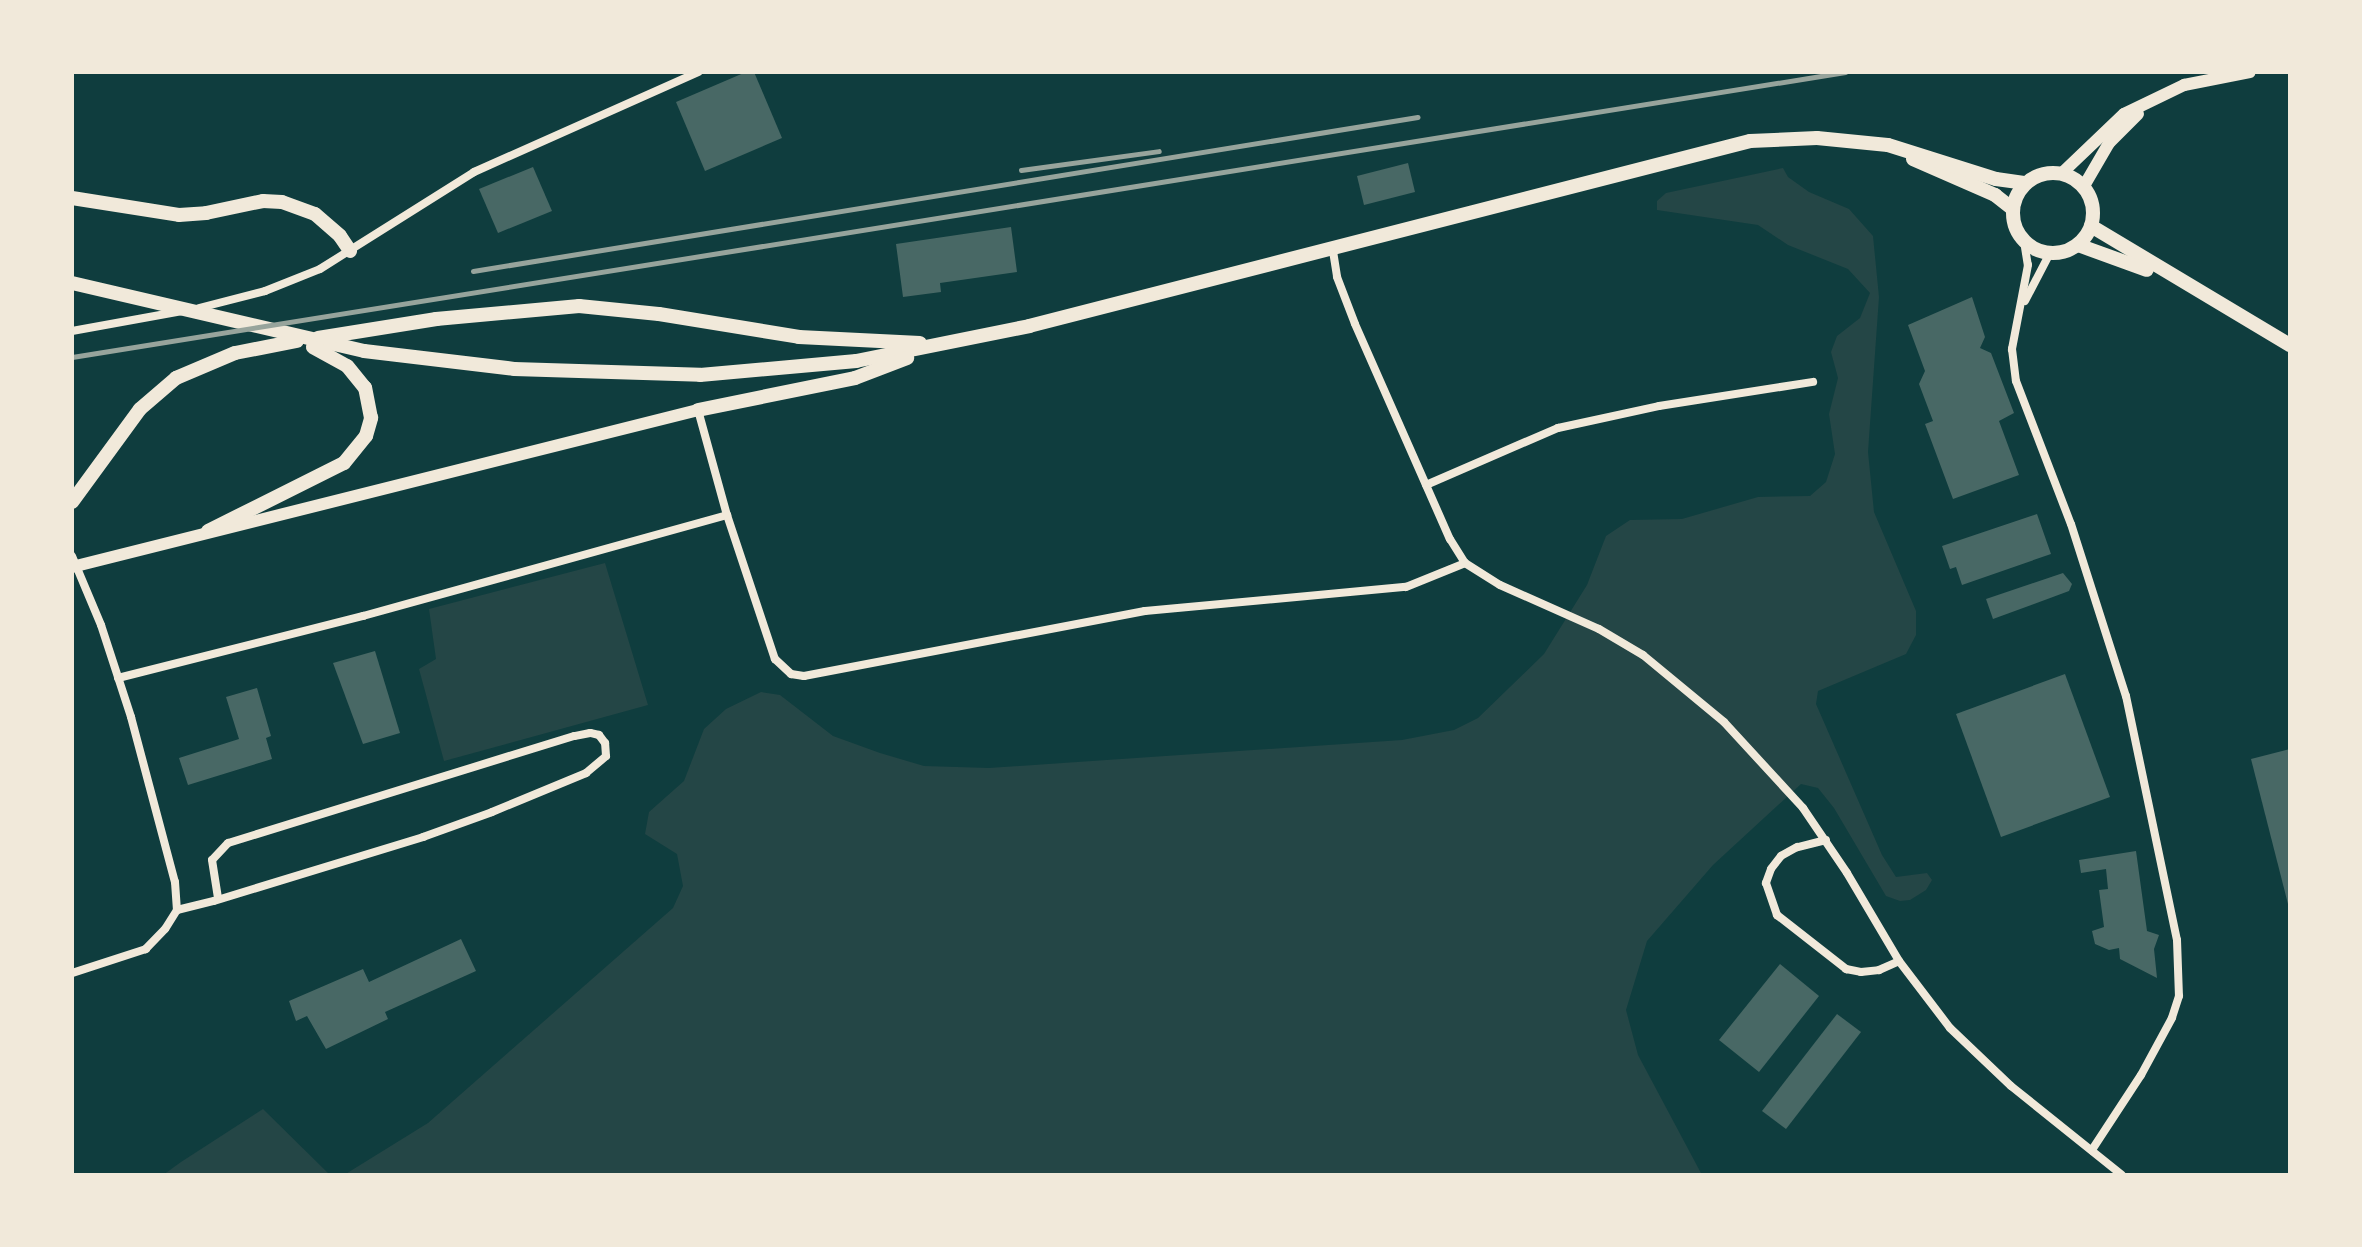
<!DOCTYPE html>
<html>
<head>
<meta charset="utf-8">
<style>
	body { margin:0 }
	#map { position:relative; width:2362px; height:1247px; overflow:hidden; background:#0f3d3e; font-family:Lato,sans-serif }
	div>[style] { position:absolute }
	.green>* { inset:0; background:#244646 }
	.building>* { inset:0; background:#486865 }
	.minor>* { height:8px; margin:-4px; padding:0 4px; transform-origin:4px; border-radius:4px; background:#f1e9da }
	.tertiary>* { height:12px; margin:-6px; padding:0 6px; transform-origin:6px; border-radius:6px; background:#f1e9da }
	.secondary>* { height:14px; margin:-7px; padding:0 7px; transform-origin:7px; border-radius:7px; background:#f1e9da }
	.secondary>.ring { margin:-7px; padding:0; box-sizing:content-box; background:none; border:14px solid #f1e9da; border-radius:50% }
	.rail>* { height:5px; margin:-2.5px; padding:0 2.5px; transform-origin:2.5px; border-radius:2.5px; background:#97a49c }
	span { translate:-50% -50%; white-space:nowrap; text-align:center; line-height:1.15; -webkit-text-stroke:7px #f1e9da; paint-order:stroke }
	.frame { position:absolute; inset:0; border:74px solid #f1e9da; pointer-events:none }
</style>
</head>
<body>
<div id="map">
	<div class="green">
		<i style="clip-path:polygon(1783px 168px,1788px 177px,1809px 192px,1849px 209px,1873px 236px,1879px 297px,1868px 452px,1874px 512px,1916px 611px,1916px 635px,1906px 654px,1818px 691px,1816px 704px,1882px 855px,1896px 877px,1927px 873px,1932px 880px,1926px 890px,1910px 900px,1900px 901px,1886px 896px,1834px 808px,1818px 788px,1801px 784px,1713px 865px,1647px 941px,1626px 1010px,1638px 1055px,1702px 1175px,344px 1175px,428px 1123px,673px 908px,683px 886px,677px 854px,645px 834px,649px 812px,684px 781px,704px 729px,726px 709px,761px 692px,780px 695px,833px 736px,880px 753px,924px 766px,989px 768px,1402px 740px,1454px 730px,1478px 718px,1544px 654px,1587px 585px,1606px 536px,1630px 520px,1682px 519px,1758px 497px,1810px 496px,1826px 482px,1835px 454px,1829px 414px,1838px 378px,1831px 352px,1837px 336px,1860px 318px,1870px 293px,1848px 269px,1788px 245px,1758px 225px,1657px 210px,1657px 201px,1666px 193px)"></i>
		<i style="clip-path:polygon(605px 563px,648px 705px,444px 761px,419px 669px,436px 659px,429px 609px)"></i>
		<i style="clip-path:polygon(263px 1109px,330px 1175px,163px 1175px,181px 1162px)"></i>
	</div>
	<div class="building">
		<i style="clip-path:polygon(746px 72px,754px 72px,782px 138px,705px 171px,676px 102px)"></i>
		<i style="clip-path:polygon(1408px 163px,1415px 192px,1364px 205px,1357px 176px)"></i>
		<i style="clip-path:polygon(533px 167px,552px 211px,498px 233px,479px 189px)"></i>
		<i style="clip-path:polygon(1011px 227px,1017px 272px,940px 283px,941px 292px,903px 297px,896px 244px)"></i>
		<i style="clip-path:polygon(1972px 297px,1985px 337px,1980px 348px,1991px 353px,2014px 413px,1999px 421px,2019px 475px,1953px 499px,1925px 424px,1933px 421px,1919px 384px,1925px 371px,1908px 325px)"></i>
		<i style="clip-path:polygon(2037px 514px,2051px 554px,1962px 585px,1956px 567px,1950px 569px,1942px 546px)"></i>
		<i style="clip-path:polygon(2063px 573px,2072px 584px,2069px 591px,1993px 619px,1986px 599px)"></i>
		<i style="clip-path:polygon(375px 651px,400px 733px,363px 744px,333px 663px)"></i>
		<i style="clip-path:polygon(2065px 674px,2110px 797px,2001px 837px,1956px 714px)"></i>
		<i style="clip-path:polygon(257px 688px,271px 736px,266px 738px,272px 759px,188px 785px,179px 758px,239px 739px,226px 697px)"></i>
		<i style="clip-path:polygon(2290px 749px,2290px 907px,2289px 908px,2251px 759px)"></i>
		<i style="clip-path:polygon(2136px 851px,2147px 931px,2159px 935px,2154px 949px,2157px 978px,2120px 959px,2119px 948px,2109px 950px,2095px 944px,2092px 931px,2104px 927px,2099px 890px,2108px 889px,2106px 869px,2081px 873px,2079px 860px)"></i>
		<i style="clip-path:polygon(461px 939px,476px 971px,385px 1012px,388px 1019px,326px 1049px,307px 1016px,296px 1021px,289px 1001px,363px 969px,369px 982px)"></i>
		<i style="clip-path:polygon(1780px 964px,1819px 996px,1759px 1072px,1719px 1040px)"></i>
		<i style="clip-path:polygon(1837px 1014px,1861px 1032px,1786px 1129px,1762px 1111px)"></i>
	</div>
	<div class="minor">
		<i style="left:2024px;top:241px;width:24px;rotate:81deg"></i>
		<i style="left:2028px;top:265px;width:86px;rotate:100.8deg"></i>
		<i style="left:2012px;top:349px;width:32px;rotate:83deg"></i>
		<i style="left:2016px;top:381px;width:153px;rotate:69deg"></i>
		<i style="left:2071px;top:524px;width:181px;rotate:72.3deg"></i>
		<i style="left:2126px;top:696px;width:249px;rotate:78.2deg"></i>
		<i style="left:2177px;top:940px;width:56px;rotate:88deg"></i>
		<i style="left:2179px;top:996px;width:23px;rotate:108deg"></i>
		<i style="left:2172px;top:1018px;width:65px;rotate:118.5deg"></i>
		<i style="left:2141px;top:1075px;width:90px;rotate:123.2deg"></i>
		<i style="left:1333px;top:251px;width:26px;rotate:81deg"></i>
		<i style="left:1337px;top:277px;width:50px;rotate:69deg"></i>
		<i style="left:1355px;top:324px;width:235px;rotate:66.2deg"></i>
		<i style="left:1450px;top:539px;width:28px;rotate:58deg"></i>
		<i style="left:1465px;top:563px;width:41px;rotate:32.2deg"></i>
		<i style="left:1500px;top:585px;width:108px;rotate:24deg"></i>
		<i style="left:1599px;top:629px;width:51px;rotate:30.6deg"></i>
		<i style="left:1643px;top:655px;width:105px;rotate:39.6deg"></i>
		<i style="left:1724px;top:722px;width:117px;rotate:47.4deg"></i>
		<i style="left:1803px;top:808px;width:78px;rotate:55.9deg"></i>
		<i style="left:1847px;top:873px;width:102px;rotate:59.4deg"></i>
		<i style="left:1899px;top:961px;width:84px;rotate:52.7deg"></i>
		<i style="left:1950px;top:1028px;width:84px;rotate:43.6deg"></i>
		<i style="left:2011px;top:1086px;width:142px;rotate:38.7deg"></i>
		<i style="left:2025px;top:301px;width:54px;rotate:-62.5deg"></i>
		<i style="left:199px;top:308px;width:68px;rotate:-14.4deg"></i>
		<i style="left:265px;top:291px;width:59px;rotate:-21.8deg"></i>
		<i style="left:320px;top:269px;width:182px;rotate:-32.2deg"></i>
		<i style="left:474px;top:172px;width:246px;rotate:-24deg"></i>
		<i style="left:72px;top:331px;width:112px;rotate:-10.3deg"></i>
		<i style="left:698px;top:410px;width:109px;rotate:74.6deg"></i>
		<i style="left:727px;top:515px;width:152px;rotate:71.6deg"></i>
		<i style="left:775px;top:659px;width:22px;rotate:43deg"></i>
		<i style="left:791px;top:674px;width:13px;rotate:9deg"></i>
		<i style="left:804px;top:676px;width:347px;rotate:-10.8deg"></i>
		<i style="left:1145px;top:611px;width:262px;rotate:-5.3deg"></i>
		<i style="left:1406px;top:587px;width:64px;rotate:-22.1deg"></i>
		<i style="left:1426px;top:485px;width:144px;rotate:-23.4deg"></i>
		<i style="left:1558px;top:428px;width:103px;rotate:-12.3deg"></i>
		<i style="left:1659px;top:406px;width:156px;rotate:-8.9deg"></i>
		<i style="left:72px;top:556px;width:75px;rotate:67.2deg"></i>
		<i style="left:101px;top:625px;width:97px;rotate:71.9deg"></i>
		<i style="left:131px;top:717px;width:171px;rotate:75.1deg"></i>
		<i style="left:175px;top:882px;width:28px;rotate:86deg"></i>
		<i style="left:177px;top:910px;width:22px;rotate:122deg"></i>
		<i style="left:165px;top:929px;width:28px;rotate:134deg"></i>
		<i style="left:146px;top:949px;width:78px;rotate:162deg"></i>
		<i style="left:118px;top:678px;width:253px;rotate:-14.2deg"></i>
		<i style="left:363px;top:616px;width:378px;rotate:-15.5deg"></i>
		<i style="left:1826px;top:840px;width:30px;rotate:166deg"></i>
		<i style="left:1797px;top:847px;width:18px;rotate:151deg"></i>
		<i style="left:1781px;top:856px;width:16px;rotate:128deg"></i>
		<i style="left:1771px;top:869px;width:15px;rotate:110deg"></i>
		<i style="left:1766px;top:883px;width:34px;rotate:71deg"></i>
		<i style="left:1777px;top:915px;width:88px;rotate:38deg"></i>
		<i style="left:1846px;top:969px;width:15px;rotate:11deg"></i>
		<i style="left:1861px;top:972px;width:18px;rotate:-6deg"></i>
		<i style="left:1879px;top:970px;width:22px;rotate:-24deg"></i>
		<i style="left:177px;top:910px;width:38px;rotate:-14deg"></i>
		<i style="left:214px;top:901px;width:219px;rotate:-17deg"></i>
		<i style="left:423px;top:837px;width:73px;rotate:-19.9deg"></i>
		<i style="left:492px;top:812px;width:102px;rotate:-22.5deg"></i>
		<i style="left:586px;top:773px;width:26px;rotate:-40deg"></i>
		<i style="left:606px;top:756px;width:13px;rotate:-94deg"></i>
		<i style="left:605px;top:743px;width:10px;rotate:-127deg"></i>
		<i style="left:599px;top:735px;width:9px;rotate:-167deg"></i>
		<i style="left:590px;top:733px;width:16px;rotate:169deg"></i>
		<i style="left:574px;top:736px;width:362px;rotate:162.8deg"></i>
		<i style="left:228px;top:843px;width:23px;rotate:133deg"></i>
		<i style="left:212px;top:860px;width:39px;rotate:81deg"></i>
	</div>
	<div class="tertiary">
		<i style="left:2062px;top:173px;width:86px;rotate:-43.6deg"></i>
		<i style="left:2124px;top:114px;width:67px;rotate:-25.8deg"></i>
		<i style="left:2184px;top:85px;width:67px;rotate:-11.1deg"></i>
		<i style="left:2084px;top:186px;width:50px;rotate:-59.8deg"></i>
		<i style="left:2109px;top:143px;width:41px;rotate:-45deg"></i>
		<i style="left:72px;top:567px;width:645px;rotate:-14.08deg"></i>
	</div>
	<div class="secondary">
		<i style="left:1913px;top:159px;width:90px;rotate:23.7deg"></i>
		<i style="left:1995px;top:195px;width:23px;rotate:38deg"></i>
		<i class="ring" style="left:2013px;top:173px;width:66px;height:66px"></i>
		<i style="left:72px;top:198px;width:108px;rotate:9deg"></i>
		<i style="left:179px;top:215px;width:27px;rotate:-4deg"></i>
		<i style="left:206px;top:213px;width:58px;rotate:-11.9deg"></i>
		<i style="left:263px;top:201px;width:19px;rotate:3deg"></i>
		<i style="left:282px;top:202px;width:35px;rotate:20deg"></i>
		<i style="left:315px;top:214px;width:33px;rotate:41deg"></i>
		<i style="left:340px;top:236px;width:18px;rotate:56deg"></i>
		<i style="left:2091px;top:226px;width:232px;rotate:30.9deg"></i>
		<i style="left:2078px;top:245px;width:73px;rotate:19.9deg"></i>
		<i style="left:72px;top:283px;width:300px;rotate:13.1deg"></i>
		<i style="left:364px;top:351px;width:151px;rotate:6.8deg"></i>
		<i style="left:514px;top:369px;width:186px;rotate:1.8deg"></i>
		<i style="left:700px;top:375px;width:157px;rotate:-5.1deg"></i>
		<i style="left:856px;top:361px;width:177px;rotate:-11.4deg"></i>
		<i style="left:1029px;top:326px;width:744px;rotate:-14.39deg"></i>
		<i style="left:1750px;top:141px;width:67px;rotate:-2.6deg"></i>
		<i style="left:1817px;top:138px;width:71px;rotate:5.6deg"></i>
		<i style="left:1888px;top:145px;width:113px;rotate:17.5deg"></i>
		<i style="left:1996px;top:179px;width:30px;rotate:8deg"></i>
		<i style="left:318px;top:338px;width:120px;rotate:-9.1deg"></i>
		<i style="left:436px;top:319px;width:144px;rotate:-5.2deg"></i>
		<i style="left:579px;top:306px;width:80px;rotate:5.7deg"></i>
		<i style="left:659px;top:314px;width:142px;rotate:9.3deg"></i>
		<i style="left:799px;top:337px;width:121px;rotate:2.8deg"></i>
		<i style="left:698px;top:410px;width:160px;rotate:-11.5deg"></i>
		<i style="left:855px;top:378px;width:56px;rotate:-21deg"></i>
		<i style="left:72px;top:502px;width:115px;rotate:-53.8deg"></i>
		<i style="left:140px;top:409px;width:48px;rotate:-40.7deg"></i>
		<i style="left:176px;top:378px;width:64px;rotate:-23deg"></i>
		<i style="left:235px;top:353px;width:63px;rotate:-11deg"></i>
		<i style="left:208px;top:531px;width:152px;rotate:-26.6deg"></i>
		<i style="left:344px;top:463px;width:35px;rotate:-51deg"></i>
		<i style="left:366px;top:436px;width:19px;rotate:-74deg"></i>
		<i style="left:371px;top:418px;width:31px;rotate:-101deg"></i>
		<i style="left:365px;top:388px;width:28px;rotate:-129deg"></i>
		<i style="left:347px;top:366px;width:39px;rotate:-151deg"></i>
	</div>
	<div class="rail">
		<i style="left:1021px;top:170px;width:139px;rotate:-7.8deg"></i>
		<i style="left:473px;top:271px;width:957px;rotate:-9.26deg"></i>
		<i style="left:72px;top:357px;width:1796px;rotate:-9.13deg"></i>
	</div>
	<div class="frame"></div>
</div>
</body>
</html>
